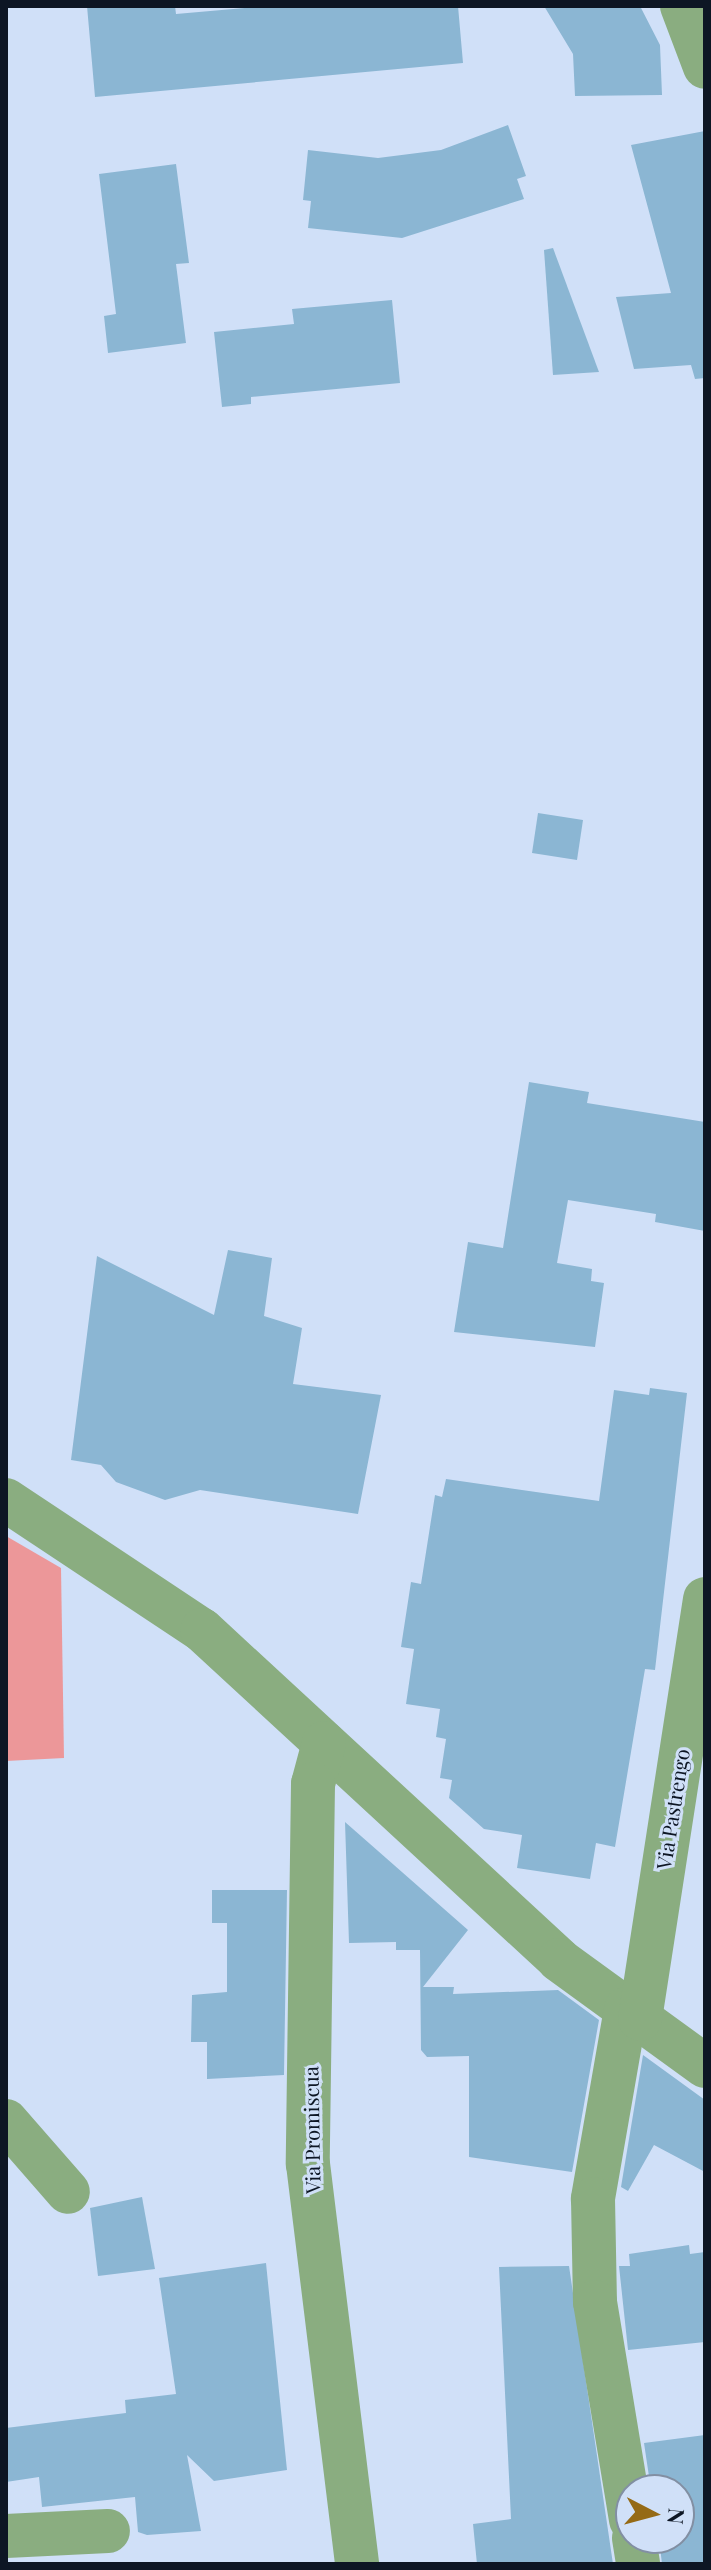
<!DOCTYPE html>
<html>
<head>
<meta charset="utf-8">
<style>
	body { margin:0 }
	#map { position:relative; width:711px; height:2570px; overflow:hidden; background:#d0e0f8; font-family:"Playfair Display",serif }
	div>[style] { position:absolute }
	.green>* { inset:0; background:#ec9799 }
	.building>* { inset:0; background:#8bb6d3 }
	.minor>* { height:44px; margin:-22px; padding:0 22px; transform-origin:22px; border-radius:22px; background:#8aad80 }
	span { translate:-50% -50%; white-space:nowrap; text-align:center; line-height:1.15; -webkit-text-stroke:6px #d0e0f8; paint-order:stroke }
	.street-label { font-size:20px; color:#0d1624 }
	.frame { position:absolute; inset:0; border:8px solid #0d1624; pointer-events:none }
	.north { position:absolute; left:615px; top:2474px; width:80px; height:80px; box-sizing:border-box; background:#d0e0f8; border:2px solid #828fa3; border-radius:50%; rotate:96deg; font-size:22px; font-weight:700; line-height:32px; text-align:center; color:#0d1624 }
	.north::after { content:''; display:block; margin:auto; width:28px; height:36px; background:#956a16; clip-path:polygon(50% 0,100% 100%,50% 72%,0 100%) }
</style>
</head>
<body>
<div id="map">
	<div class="green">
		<i style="clip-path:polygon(6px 1536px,61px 1568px,64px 1758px,6px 1761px)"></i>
	</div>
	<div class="building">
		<i style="clip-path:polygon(87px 6px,175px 6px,176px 14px,269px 6px,458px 6px,463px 63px,95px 97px)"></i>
		<i style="clip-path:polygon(544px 6px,640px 6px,660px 45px,662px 95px,575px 96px,573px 54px)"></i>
		<i style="clip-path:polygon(508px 125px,526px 176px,517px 179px,524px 199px,402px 238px,308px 228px,311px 201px,303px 200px,308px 150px,378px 158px,441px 150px)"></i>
		<i style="clip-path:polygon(705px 131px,705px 378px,695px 379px,691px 365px,634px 369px,616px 297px,671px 293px,631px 145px)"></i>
		<i style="clip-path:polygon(176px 164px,189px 263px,176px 264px,186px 343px,108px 353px,104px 316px,116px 314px,99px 174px)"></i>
		<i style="clip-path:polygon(553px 248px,599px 372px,553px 375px,544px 250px)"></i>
		<i style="clip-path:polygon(392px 300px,400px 383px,251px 397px,251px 404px,222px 407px,214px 332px,294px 324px,292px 309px)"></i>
		<i style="clip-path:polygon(538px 813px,583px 820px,577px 860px,532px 853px)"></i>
		<i style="clip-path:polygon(529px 1082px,589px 1092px,587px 1103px,705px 1122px,705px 1231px,655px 1222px,656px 1214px,568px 1200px,557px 1263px,592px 1269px,591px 1281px,604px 1283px,595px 1347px,454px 1332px,468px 1242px,503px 1248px)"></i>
		<i style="clip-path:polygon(228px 1250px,272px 1258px,264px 1316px,302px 1328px,293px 1384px,381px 1395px,358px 1514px,200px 1490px,165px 1500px,116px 1482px,101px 1465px,71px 1460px,97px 1256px,214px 1315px)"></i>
		<i style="clip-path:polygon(650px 1388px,687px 1393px,655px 1670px,645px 1669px,615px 1847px,596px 1843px,590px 1879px,517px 1868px,522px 1835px,484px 1829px,449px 1798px,452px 1780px,440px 1778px,446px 1739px,436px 1737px,440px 1709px,406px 1704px,414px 1649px,401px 1647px,411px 1582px,421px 1584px,435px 1495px,442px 1497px,446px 1479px,599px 1501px,614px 1390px,649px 1395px)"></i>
		<i style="clip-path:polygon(345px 1822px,468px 1930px,423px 1987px,454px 1987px,453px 1994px,558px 1990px,599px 2020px,572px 2172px,469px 2157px,469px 2056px,427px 2057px,421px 2050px,420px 1950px,396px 1950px,396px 1942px,349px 1943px)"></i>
		<i style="clip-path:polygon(212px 1890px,287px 1890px,284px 2075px,207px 2079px,207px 2042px,191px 2042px,192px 1995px,227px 1992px,227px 1923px,212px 1923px)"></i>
		<i style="clip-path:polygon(643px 2055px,705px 2100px,705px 2172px,654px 2145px,628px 2191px,621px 2187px)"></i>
		<i style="clip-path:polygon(142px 2197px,155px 2269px,98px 2276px,90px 2208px)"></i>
		<i style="clip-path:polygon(689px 2245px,690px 2254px,705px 2252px,705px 2342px,628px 2350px,619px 2266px,630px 2266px,629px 2254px)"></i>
		<i style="clip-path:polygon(266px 2263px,287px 2470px,214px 2481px,187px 2455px,201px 2531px,147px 2535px,138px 2532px,135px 2497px,42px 2507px,39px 2477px,6px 2482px,6px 2428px,126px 2413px,125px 2400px,176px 2394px,159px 2278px)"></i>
		<i style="clip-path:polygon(569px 2266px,613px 2564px,477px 2564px,473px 2524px,511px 2519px,499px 2267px)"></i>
		<i style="clip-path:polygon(705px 2435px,705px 2564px,662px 2564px,659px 2538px,679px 2538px,679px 2490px,651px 2490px,644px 2443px)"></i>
	</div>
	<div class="minor">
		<i style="left:682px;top:6px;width:65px;rotate:69.3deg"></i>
		<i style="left:6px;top:1500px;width:235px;rotate:33.6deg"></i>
		<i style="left:202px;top:1630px;width:486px;rotate:42.7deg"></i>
		<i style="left:559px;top:1960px;width:180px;rotate:36deg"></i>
		<i style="left:324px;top:1743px;width:42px;rotate:105deg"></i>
		<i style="left:313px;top:1784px;width:380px;rotate:90.8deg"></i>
		<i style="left:308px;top:2164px;width:403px;rotate:83deg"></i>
		<i style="left:626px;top:2009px;width:193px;rotate:99.9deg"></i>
		<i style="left:593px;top:2199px;width:103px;rotate:88.9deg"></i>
		<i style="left:595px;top:2302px;width:221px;rotate:80.6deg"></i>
		<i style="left:640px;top:2019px;width:425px;rotate:-81.2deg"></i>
		<i style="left:6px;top:2121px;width:94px;rotate:48.9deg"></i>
		<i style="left:6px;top:2536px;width:102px;rotate:-2.8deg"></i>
		<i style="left:634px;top:2538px;width:26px;rotate:81deg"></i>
	</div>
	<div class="street-label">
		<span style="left:672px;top:1809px;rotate:-81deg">Via Pastrengo</span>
		<span style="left:311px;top:2130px;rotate:-91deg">Via Promiscua</span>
	</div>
	<div class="frame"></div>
	<div class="north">N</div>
</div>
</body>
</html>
